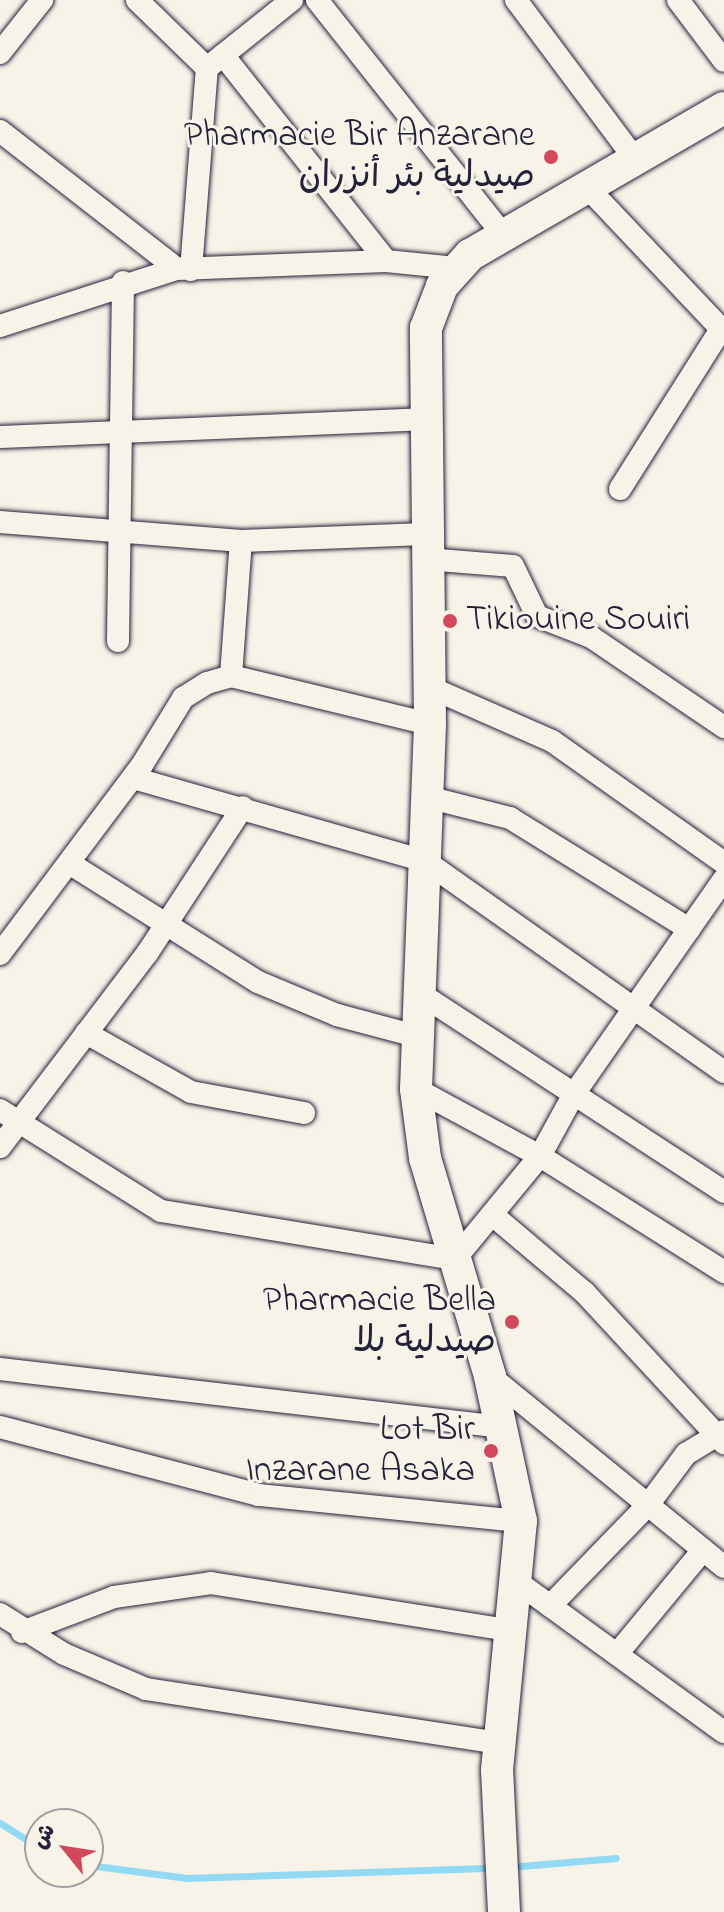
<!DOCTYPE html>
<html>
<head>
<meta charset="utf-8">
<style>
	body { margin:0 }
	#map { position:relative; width:724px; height:1912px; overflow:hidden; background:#f7f3e8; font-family:"Indie Flower","Playpen Sans Arabic",sans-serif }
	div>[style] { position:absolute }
	.stream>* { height:7px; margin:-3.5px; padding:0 3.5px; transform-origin:3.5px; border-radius:3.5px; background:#92daf3 }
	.roads { filter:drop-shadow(0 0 2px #22223b) drop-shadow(0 0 2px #22223b) }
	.street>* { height:22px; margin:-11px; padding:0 11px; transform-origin:11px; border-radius:11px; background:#f7f3e8 }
	.secondary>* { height:32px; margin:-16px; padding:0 16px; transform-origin:16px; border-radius:16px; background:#f7f3e8 }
	.dots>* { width:22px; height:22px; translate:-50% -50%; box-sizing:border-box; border:4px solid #f7f3e8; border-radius:50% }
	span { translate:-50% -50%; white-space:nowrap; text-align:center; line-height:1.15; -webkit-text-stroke:6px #f7f3e8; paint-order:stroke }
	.poi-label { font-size:36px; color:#22223b }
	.right { translate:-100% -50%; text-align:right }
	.left { translate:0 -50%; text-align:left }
	.north { position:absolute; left:24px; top:1808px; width:80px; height:80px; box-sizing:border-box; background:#f7f3e8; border:2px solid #a29fa3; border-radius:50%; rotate:300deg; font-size:22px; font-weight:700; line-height:32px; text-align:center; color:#22223b }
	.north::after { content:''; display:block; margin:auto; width:28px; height:36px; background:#d1495b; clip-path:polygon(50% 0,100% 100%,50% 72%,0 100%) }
</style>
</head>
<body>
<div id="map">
	<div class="stream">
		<i style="left:0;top:1823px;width:47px;rotate:32deg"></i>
		<i style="left:88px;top:1865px;width:100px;rotate:7.5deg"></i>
		<i style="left:187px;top:1878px;width:306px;rotate:-1.9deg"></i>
		<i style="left:509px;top:1867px;width:107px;rotate:-4.8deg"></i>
	</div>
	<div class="roads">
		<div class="street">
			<i style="left:137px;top:0;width:98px;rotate:44.2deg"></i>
			<i style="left:317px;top:0;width:300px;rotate:51.6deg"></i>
			<i style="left:516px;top:0;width:199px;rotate:53.2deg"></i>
			<i style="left:678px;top:0;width:76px;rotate:53deg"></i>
			<i style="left:0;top:53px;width:68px;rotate:-51.6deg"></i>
			<i style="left:223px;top:55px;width:263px;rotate:51.6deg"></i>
			<i style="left:0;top:131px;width:224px;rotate:37.9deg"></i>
			<i style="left:587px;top:187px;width:199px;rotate:46.6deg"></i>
			<i style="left:191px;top:270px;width:203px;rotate:-85.5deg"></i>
			<i style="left:207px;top:68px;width:109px;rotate:-38.7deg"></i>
			<i style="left:0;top:326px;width:186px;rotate:-17.9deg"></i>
			<i style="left:177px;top:269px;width:209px;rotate:-2.2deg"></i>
			<i style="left:386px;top:261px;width:70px;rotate:5.7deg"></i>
			<i style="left:0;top:437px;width:424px;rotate:-2.4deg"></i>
			<i style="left:620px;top:489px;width:189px;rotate:-57.7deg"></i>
			<i style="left:0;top:522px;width:242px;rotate:4.5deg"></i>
			<i style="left:241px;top:541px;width:184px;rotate:-2.2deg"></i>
			<i style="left:426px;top:559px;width:87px;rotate:4.6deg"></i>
			<i style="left:513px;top:566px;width:55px;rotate:64.4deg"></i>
			<i style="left:537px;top:616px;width:58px;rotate:21.3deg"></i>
			<i style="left:591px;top:637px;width:161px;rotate:34.1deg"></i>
			<i style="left:118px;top:641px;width:359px;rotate:-89.2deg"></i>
			<i style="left:231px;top:676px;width:135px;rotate:-85.8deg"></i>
			<i style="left:429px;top:687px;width:134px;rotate:23.7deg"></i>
			<i style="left:552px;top:741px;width:211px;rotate:35.3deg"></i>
			<i style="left:133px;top:778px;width:304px;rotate:15.9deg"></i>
			<i style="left:425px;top:861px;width:366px;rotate:35.2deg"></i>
			<i style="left:427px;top:797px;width:86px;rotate:14.2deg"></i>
			<i style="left:510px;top:818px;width:211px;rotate:31.8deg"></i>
			<i style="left:69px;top:863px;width:223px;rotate:32.2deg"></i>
			<i style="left:258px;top:982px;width:86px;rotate:22.7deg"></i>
			<i style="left:337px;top:1015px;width:82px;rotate:14.9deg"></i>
			<i style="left:0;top:954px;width:236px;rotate:-53.1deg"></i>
			<i style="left:142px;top:765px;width:79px;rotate:-58.5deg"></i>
			<i style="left:183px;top:698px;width:28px;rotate:-32deg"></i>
			<i style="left:207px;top:683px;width:25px;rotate:-16deg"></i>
			<i style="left:231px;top:676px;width:205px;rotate:13.6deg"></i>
			<i style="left:416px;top:991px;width:368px;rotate:33.1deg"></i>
			<i style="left:86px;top:1033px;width:120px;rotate:29.3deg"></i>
			<i style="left:191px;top:1092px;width:115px;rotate:10.5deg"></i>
			<i style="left:416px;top:1089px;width:141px;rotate:28.4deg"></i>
			<i style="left:540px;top:1156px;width:218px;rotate:32.2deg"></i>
			<i style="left:0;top:1110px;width:190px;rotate:32.1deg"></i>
			<i style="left:161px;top:1211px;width:298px;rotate:9.3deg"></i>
			<i style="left:455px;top:1259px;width:134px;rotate:-50.5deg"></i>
			<i style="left:540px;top:1156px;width:71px;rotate:-61.3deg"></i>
			<i style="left:574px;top:1094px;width:262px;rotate:-55.1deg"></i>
			<i style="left:0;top:1147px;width:245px;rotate:-52.8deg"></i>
			<i style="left:148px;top:952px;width:173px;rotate:-56.8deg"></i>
			<i style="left:495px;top:1217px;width:118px;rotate:40.2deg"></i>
			<i style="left:585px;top:1293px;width:205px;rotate:47.2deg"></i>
			<i style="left:0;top:1369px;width:505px;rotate:6.59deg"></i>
			<i style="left:490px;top:1376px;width:302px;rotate:39.2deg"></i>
			<i style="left:0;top:1427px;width:268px;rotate:14.7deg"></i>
			<i style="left:259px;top:1495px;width:263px;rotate:5.7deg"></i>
			<i style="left:520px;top:1584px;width:252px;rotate:36deg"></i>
			<i style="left:550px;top:1606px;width:141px;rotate:-45.9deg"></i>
			<i style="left:648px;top:1505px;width:64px;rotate:-53.3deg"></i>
			<i style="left:686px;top:1454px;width:44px;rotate:-31.2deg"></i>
			<i style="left:0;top:1614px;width:75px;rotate:32deg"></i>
			<i style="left:64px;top:1654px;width:89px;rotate:23.1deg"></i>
			<i style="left:146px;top:1689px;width:357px;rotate:8.7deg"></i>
			<i style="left:22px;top:1632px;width:98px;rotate:-20.8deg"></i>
			<i style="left:114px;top:1597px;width:98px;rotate:-8.2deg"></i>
			<i style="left:211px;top:1583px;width:307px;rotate:9deg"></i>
			<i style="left:617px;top:1654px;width:135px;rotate:-50.4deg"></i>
		</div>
		<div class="secondary">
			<i style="left:504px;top:1912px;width:142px;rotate:-92.8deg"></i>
			<i style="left:497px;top:1770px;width:250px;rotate:-84.5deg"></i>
			<i style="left:521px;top:1521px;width:148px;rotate:-102.1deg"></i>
			<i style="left:490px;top:1376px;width:227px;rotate:-106.6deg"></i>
			<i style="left:425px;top:1158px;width:70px;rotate:-97.4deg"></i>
			<i style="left:416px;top:1089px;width:365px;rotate:-87.8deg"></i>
			<i style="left:430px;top:724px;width:396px;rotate:-90.6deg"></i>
			<i style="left:426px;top:328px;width:45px;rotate:-69.1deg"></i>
			<i style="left:442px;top:286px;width:42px;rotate:-47.9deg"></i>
			<i style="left:470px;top:255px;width:293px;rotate:-30.1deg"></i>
		</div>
	</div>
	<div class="dots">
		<i style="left:551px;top:157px;background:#d1495b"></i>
		<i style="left:450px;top:621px;background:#d1495b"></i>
		<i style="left:512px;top:1322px;background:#d1495b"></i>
		<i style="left:491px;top:1451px;background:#d1495b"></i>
	</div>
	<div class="poi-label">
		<span class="right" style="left:535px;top:157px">Pharmacie Bir Anzarane<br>صيدلية بئر أنزران</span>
		<span class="left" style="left:466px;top:621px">Tikiouine Souiri</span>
		<span class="right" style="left:496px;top:1322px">Pharmacie Bella<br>صيدلية بلا</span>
		<span class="right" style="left:475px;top:1451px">Lot Bir<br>Inzarane Asaka</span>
	</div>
	<div class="north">ش</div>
</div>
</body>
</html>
